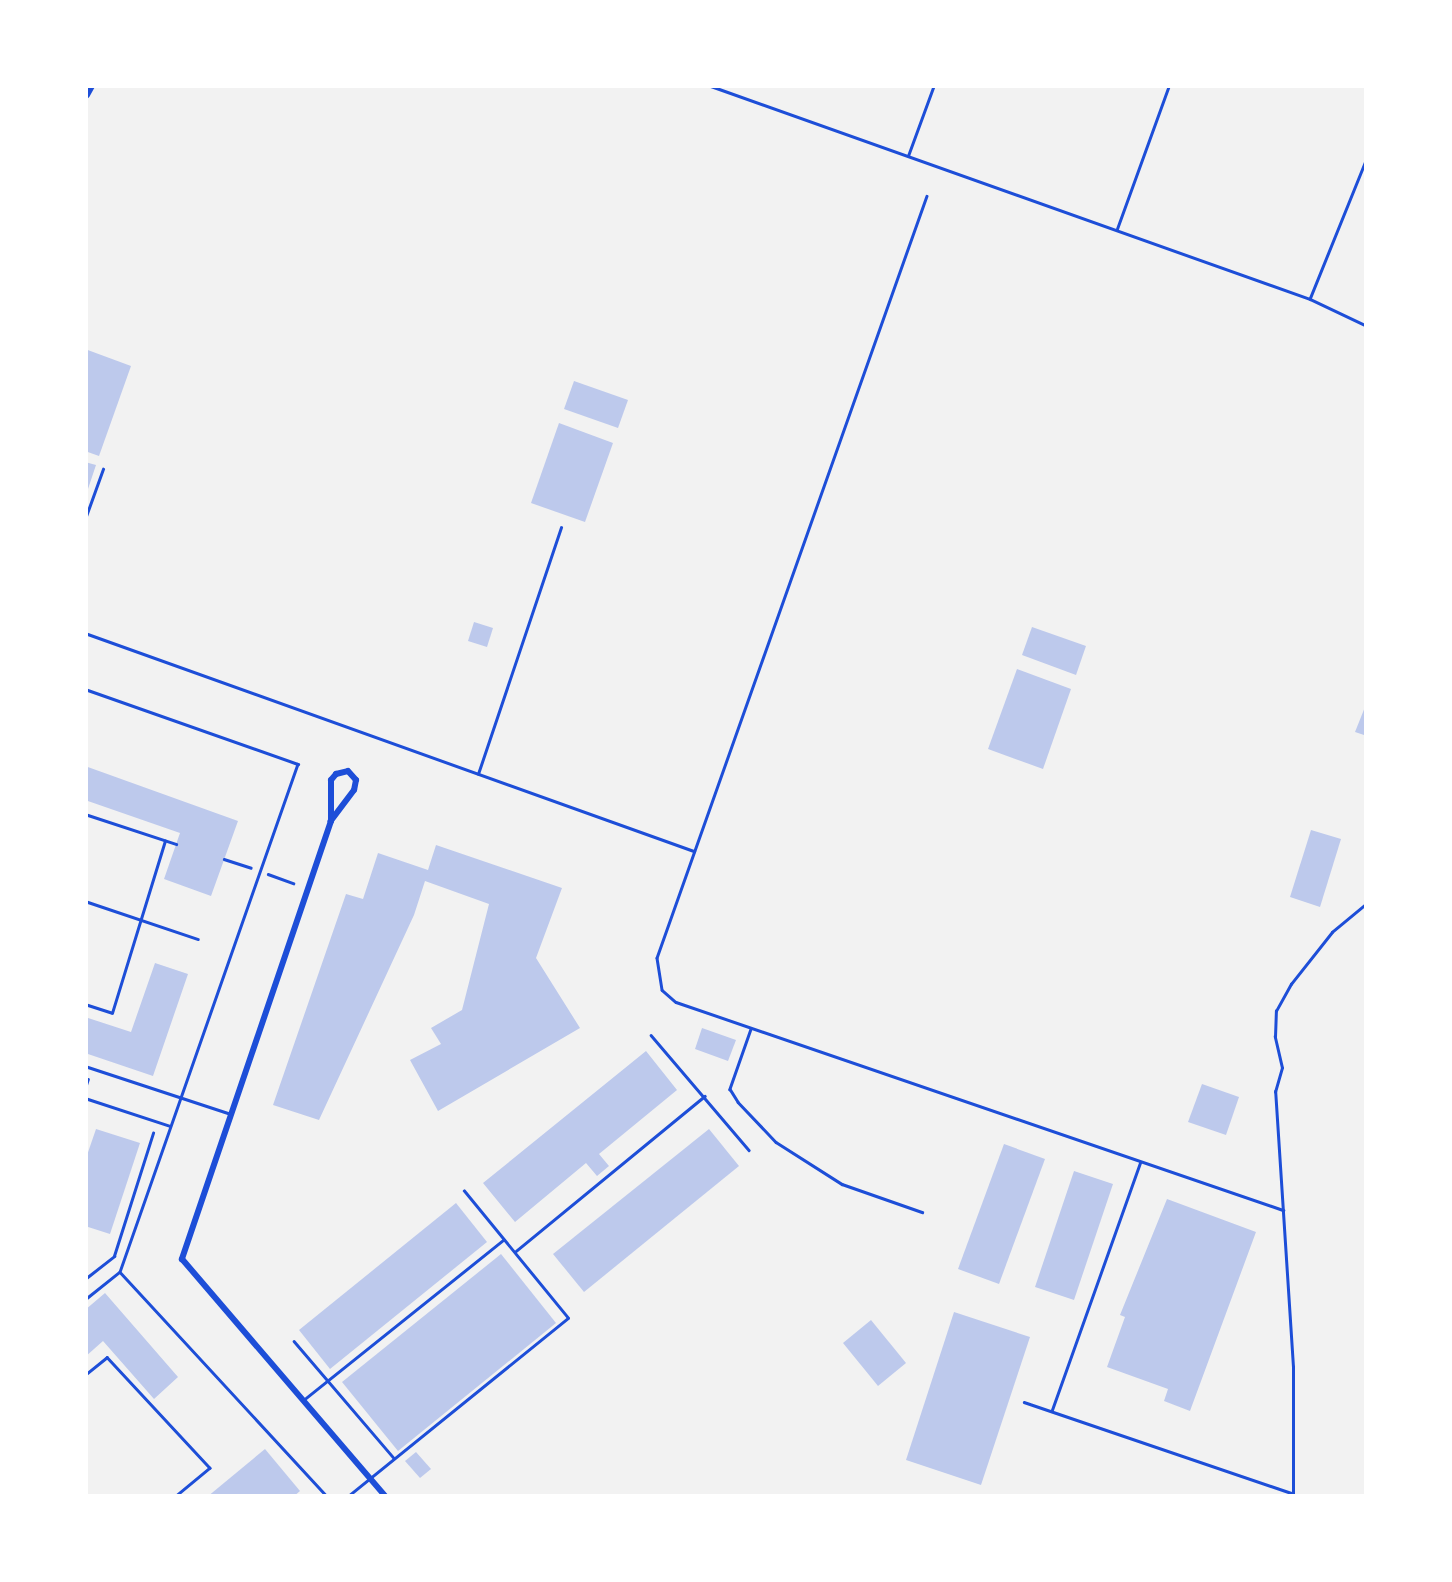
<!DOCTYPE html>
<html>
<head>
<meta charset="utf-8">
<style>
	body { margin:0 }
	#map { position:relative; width:1452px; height:1582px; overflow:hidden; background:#f2f2f2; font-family:Arial,sans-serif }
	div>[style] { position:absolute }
	.building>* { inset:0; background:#bdc9ec }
	.path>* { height:2.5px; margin:-1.25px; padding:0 1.25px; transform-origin:1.25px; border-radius:1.25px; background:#1d4ed8 }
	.service>* { height:2.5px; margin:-1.25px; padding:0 1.25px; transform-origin:1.25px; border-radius:1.25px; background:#1d4ed8 }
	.minor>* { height:6px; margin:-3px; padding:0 3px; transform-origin:3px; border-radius:3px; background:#1d4ed8 }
	.secondary>* { height:9px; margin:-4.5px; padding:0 4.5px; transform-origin:4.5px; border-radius:4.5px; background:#1d4ed8 }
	span { translate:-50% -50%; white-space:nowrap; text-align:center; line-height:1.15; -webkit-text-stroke:9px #fff; paint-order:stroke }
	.frame { position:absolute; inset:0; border:88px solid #fff; pointer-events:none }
</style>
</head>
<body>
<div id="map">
	<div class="building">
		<i style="clip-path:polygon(85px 349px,131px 366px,99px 456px,85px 451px)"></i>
		<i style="clip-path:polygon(574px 381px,628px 400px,618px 428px,564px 409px)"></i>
		<i style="clip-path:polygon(559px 423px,613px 443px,585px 522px,531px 503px)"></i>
		<i style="clip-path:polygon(85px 462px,96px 465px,86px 495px,85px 495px)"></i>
		<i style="clip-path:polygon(474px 622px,493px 628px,487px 647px,468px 641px)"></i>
		<i style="clip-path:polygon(1032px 627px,1086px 646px,1076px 675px,1022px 655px)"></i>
		<i style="clip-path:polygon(1017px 669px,1071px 689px,1043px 769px,988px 749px)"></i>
		<i style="clip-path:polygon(1367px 702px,1367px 736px,1355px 732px)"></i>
		<i style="clip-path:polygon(85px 766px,238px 821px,211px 896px,164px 879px,180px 833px,85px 800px)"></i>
		<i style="clip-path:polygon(1311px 830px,1341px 839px,1320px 907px,1290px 897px)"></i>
		<i style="clip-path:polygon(436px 845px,562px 888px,536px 958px,580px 1028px,438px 1111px,410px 1060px,441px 1044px,431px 1028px,462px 1010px,489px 904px,425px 881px,414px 915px,319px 1120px,273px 1105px,346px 894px,363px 899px,378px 853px,428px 870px)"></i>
		<i style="clip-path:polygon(155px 963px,188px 974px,153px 1076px,85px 1053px,85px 1017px,131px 1032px)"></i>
		<i style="clip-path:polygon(702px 1028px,736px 1040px,728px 1061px,695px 1049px)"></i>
		<i style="clip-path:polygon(646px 1051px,677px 1090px,599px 1154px,609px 1166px,597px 1176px,586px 1163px,515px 1222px,483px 1183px)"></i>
		<i style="clip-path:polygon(1202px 1084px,1239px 1097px,1226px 1135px,1188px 1122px)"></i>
		<i style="clip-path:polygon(96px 1129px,140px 1143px,110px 1234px,85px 1226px,85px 1161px)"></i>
		<i style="clip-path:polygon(709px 1129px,739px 1166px,584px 1292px,553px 1254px)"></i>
		<i style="clip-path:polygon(1004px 1144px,1045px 1159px,999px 1284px,958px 1269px)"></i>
		<i style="clip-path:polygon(1074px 1171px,1113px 1184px,1074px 1300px,1035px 1287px)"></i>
		<i style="clip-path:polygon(1167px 1199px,1256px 1232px,1190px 1411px,1164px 1401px,1168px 1389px,1107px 1367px,1125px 1317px,1120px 1315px)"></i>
		<i style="clip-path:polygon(456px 1203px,487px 1242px,330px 1369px,299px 1330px)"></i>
		<i style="clip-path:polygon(501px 1254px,556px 1323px,398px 1451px,342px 1382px)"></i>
		<i style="clip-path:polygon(105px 1293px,178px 1377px,154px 1399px,103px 1341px,85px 1357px,85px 1310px)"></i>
		<i style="clip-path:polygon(954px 1312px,1030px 1337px,981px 1485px,906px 1460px)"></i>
		<i style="clip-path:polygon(871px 1320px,906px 1363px,878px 1386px,843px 1343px)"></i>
		<i style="clip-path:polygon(265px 1449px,300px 1491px,293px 1497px,207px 1497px)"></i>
		<i style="clip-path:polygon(416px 1452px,431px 1469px,420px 1478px,405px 1461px)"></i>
	</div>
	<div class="path">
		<i style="left:85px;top:814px;width:96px;rotate:18.2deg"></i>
		<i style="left:224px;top:859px;width:28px;rotate:18deg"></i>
		<i style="left:268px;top:874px;width:27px;rotate:20deg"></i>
		<i style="left:85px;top:901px;width:119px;rotate:18.6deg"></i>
		<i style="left:85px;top:1004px;width:28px;rotate:18deg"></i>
		<i style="left:112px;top:1013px;width:180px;rotate:-72.9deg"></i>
		<i style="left:85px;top:1088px;width:9px;rotate:-72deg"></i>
		<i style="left:85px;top:1279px;width:37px;rotate:-38deg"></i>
		<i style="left:114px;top:1256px;width:129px;rotate:-72.4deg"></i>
		<i style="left:85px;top:1375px;width:28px;rotate:-39deg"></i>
		<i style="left:107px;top:1357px;width:151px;rotate:47.1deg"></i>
		<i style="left:210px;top:1468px;width:45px;rotate:140.4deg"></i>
	</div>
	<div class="service">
		<i style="left:708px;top:85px;width:639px;rotate:19.57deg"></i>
		<i style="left:1310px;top:299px;width:63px;rotate:25.3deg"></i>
		<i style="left:908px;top:156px;width:76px;rotate:-69.9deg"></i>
		<i style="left:927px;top:196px;width:808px;rotate:109.51deg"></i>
		<i style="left:657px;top:958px;width:32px;rotate:81deg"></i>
		<i style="left:662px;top:990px;width:18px;rotate:41deg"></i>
		<i style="left:676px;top:1002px;width:642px;rotate:18.91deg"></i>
		<i style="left:1117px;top:229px;width:153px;rotate:-70.1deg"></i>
		<i style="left:1310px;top:298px;width:152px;rotate:-68deg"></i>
		<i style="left:85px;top:519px;width:53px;rotate:-70.2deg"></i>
		<i style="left:85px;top:633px;width:647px;rotate:19.7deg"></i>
		<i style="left:85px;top:689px;width:226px;rotate:19.4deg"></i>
		<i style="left:298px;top:764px;width:538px;rotate:109.31deg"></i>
		<i style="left:120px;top:1272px;width:45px;rotate:141.3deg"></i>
		<i style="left:478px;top:774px;width:260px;rotate:-71.4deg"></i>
		<i style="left:751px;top:1029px;width:64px;rotate:109.3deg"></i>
		<i style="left:730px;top:1089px;width:15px;rotate:58deg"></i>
		<i style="left:738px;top:1102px;width:55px;rotate:46.5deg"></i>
		<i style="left:776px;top:1142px;width:78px;rotate:32.5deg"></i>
		<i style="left:842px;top:1184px;width:85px;rotate:19.3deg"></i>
		<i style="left:651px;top:1035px;width:151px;rotate:49.6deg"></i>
		<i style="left:85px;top:1066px;width:154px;rotate:18.2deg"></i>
		<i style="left:85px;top:1098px;width:89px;rotate:18.2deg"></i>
		<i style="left:516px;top:1251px;width:244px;rotate:-39.4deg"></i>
		<i style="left:121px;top:1273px;width:305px;rotate:47.3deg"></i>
		<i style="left:294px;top:1341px;width:153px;rotate:49.5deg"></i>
		<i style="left:306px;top:1398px;width:253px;rotate:-38.7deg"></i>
		<i style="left:1024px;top:1402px;width:282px;rotate:18.8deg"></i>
		<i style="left:1052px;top:1410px;width:262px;rotate:-70.4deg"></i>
		<i style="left:347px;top:1497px;width:284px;rotate:-39deg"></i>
		<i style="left:568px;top:1318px;width:164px;rotate:-129.3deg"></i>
		<i style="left:1293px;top:1497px;width:130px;rotate:-90deg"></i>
		<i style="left:1293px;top:1367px;width:276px;rotate:-93.7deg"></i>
		<i style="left:1275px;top:1092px;width:25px;rotate:-74deg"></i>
		<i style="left:1282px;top:1068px;width:32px;rotate:-103deg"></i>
		<i style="left:1275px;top:1037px;width:26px;rotate:-88deg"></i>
		<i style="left:1276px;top:1011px;width:31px;rotate:-61deg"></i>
		<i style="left:1291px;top:984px;width:66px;rotate:-51.7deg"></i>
		<i style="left:1332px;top:932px;width:45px;rotate:-39.6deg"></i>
	</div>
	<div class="minor">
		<i style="left:331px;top:821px;width:41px;rotate:-90deg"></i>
		<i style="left:331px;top:780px;width:8px;rotate:-50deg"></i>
		<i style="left:336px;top:774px;width:12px;rotate:-14deg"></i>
		<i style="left:348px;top:771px;width:12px;rotate:48deg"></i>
		<i style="left:356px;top:780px;width:10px;rotate:101deg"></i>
		<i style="left:354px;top:790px;width:39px;rotate:127deg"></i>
		<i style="left:331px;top:821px;width:463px;rotate:108.8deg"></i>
		<i style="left:182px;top:1259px;width:313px;rotate:49.4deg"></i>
	</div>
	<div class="secondary">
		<i style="left:85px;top:94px;width:10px;rotate:-61deg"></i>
	</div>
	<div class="frame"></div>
</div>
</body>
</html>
